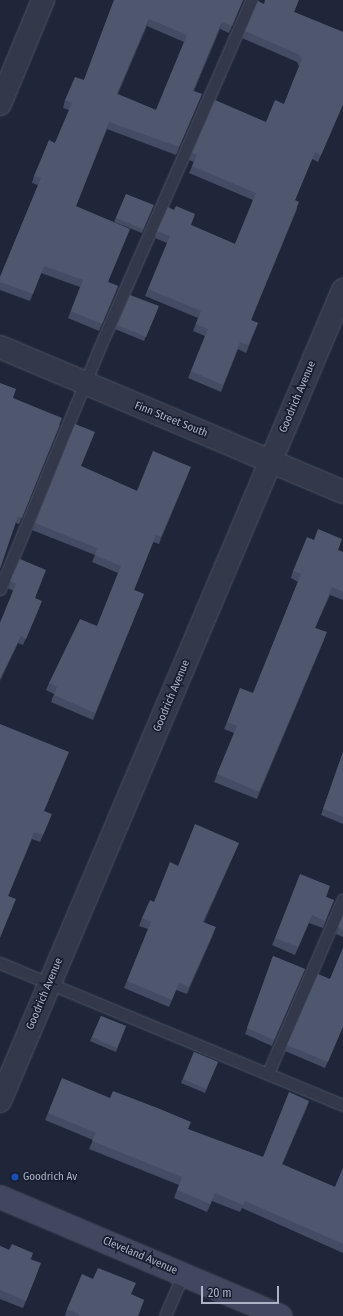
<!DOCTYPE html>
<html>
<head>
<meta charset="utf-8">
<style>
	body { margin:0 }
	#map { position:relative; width:343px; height:1316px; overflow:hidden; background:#1f263a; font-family:"Fira Sans Condensed",sans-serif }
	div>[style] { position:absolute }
	.roads { filter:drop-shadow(0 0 1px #4d5365) drop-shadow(0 0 1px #4d5365) }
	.lane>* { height:11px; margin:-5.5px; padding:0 5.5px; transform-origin:5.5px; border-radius:5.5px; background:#33394a }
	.street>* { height:22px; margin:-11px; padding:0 11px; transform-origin:11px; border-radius:11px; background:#33394a }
	.secondary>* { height:22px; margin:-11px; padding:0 11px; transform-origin:11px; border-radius:11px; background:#40475e }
	.wall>* { inset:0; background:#434c63 }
	.shaded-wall>* { inset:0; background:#30384e }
	.building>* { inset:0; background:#4e576d }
	.dots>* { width:11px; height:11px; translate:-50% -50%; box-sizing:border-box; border:2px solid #181e2f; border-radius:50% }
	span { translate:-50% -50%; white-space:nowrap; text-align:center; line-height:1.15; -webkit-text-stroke:3.5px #181e2f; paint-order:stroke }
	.street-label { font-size:11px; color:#adb3c7 }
	.poi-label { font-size:11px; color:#adb3c7 }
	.left { translate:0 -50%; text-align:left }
	.scale { position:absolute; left:201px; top:1286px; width:78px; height:18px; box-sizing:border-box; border:2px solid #adb3c7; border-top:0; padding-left:5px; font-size:12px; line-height:14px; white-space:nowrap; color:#adb3c7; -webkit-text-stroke:3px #181e2f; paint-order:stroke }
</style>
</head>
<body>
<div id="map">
	<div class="roads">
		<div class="lane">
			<i style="left:0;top:589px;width:257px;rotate:-67.6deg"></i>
			<i style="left:98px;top:351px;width:383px;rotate:-66.4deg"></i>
			<i style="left:0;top:963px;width:371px;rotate:22.5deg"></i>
			<i style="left:268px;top:1073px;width:189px;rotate:-66.7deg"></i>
			<i style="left:165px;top:1316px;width:46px;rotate:-66.8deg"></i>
		</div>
		<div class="street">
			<i style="left:0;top:104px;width:113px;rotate:-67.5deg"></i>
			<i style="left:0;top:347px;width:372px;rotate:22.9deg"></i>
			<i style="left:0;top:1101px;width:881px;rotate:-67.07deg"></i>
		</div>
		<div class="secondary">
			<i style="left:0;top:1197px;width:305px;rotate:23deg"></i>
		</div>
	</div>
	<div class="wall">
		<i style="clip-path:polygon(evenodd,114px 0,243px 0,229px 33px,220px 29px,194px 91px,202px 94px,176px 155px,107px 129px,76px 206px,108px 282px,118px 286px,99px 331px,68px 318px,80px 287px,41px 273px,30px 301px,0 290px,0 277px,38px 185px,32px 183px,34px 176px,55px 143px,69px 110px,63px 108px,65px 100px,84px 80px,114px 0,147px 26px,184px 42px,156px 110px,118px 94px,147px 26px)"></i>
		<i style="clip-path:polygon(264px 4px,294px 12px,343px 32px,343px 105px,318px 162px,312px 159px,295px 200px,297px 209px,251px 320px,258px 323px,246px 353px,238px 349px,221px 392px,188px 378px,205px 336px,193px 331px,198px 318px,145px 296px,167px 243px,155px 238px,157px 231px,191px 225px,235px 244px,253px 200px,189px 173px,194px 162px,189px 160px,192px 153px,266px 122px,284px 104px,299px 66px,297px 62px,242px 38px,245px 31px)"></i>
		<i style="clip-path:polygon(126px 194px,152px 209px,142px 233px,114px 222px)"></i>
		<i style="clip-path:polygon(157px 311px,144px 341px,115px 329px,117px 325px)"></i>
		<i style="clip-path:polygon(13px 398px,60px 425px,19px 524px,16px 523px)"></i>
		<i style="clip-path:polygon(81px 466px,137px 491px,188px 474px,159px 544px,153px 542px,134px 590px,144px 594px,93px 720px,51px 702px,54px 694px,46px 690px,49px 683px,97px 626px,118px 573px,92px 562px,95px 555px,32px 530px,35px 523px)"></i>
		<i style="clip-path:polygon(338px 550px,343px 552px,343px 600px,330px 595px,315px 628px,324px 640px,257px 799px,214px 782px,234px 733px,224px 729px,227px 722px,253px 693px,298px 582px,291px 578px,293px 571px)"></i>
		<i style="clip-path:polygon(20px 559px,39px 608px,23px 645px,18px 643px,0 681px,0 623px,13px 591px,8px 588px)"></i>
		<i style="clip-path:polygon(0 724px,49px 821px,40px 842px,32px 839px,8px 896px,13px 906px,0 938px)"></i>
		<i style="clip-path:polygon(343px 752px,343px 824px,321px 815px)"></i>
		<i style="clip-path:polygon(239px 843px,236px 850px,204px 922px,213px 935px,187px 994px,176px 990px,169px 1007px,124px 988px,148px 929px,139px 926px,142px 918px,154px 902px,178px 866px)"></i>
		<i style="clip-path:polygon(326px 897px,334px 900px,323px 928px,309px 923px,295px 955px,272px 945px,275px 938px)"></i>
		<i style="clip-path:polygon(343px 916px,343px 937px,336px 934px)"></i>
		<i style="clip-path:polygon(343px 948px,343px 1027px,325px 1068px,285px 1051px,287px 1045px,330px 979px)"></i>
		<i style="clip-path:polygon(273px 956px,305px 969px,272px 1046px,245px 1034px)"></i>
		<i style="clip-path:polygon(101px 1016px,126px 1026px,116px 1052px,90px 1041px)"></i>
		<i style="clip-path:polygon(194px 1052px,218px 1062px,205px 1093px,181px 1083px)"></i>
		<i style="clip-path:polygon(309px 1101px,282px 1165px,335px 1187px,343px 1168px,343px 1253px,242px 1208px,240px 1212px,212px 1201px,207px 1212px,174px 1198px,179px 1185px,89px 1149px,93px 1140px,45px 1120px,48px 1113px,189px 1130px,263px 1157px)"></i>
		<i style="clip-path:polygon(0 1246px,9px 1250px,33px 1253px,31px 1259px,38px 1271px,23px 1308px,0 1299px)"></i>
		<i style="clip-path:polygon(132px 1295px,144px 1300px,138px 1316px,65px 1316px,67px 1309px)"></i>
	</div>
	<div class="shaded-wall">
		<i style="clip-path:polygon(149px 19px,147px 26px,115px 101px,117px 94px)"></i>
		<i style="clip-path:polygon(222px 22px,220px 29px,191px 98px,193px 91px)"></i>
		<i style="clip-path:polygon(202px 94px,199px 101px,176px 155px,179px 147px)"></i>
		<i style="clip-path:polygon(343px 104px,343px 105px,318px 162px,321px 155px)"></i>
		<i style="clip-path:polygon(118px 286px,116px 293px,99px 331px,102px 324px)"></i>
		<i style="clip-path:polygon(191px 467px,188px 474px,159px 544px,161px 537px)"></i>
		<i style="clip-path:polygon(327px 632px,324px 640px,257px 799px,259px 792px)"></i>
		<i style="clip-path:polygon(21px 636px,18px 643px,0 681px,0 679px)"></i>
		<i style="clip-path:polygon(239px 843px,236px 850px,201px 929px,203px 922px)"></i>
		<i style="clip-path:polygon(216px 927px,213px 935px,187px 994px,189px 987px)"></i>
		<i style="clip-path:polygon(305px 969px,303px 975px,272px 1046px,274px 1040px)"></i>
		<i style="clip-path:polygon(309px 1101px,307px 1108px,279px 1172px,282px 1164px)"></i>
	</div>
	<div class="building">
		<i style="clip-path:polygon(evenodd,114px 0,243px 0,232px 26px,222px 22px,193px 91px,202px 94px,179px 147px,109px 122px,76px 206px,130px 229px,108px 282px,118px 286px,102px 324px,71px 311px,83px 280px,44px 266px,33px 294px,0 282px,0 277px,41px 178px,34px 176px,49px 140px,55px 143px,72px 103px,65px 100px,75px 77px,84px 80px,114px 0,149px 19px,187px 35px,156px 110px,117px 94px,149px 19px)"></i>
		<i style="clip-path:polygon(265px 0,299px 0,294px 12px,343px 32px,343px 104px,321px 155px,315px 152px,295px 200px,299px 202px,251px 320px,258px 323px,248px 345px,240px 342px,223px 385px,191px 371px,208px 329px,196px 324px,201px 311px,148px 289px,170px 236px,157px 231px,168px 207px,174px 210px,176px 206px,195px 214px,191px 225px,235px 244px,256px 193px,192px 166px,197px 155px,192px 153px,215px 100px,266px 122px,275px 100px,284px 104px,302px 59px,300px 55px,245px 31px,258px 1px,264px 4px)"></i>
		<i style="clip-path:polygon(126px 194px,154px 205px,143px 229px,116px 218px)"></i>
		<i style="clip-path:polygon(130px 295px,159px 306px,146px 337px,117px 325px)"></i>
		<i style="clip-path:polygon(0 383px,16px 389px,13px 398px,62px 418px,22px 518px,18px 516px,0 569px)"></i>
		<i style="clip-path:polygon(75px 424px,95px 432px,81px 466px,137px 491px,153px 451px,191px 467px,161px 537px,156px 535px,134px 590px,144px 594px,95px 713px,54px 695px,57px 687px,49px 683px,80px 619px,97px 626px,121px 566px,95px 555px,97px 548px,35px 523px)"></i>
		<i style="clip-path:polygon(318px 529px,342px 539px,338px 550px,343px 552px,343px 592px,332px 587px,315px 628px,327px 632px,259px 792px,217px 774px,237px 726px,227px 722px,240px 688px,253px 693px,301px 574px,293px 571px,307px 537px,314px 540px)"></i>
		<i style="clip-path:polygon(20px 559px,46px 570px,35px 598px,42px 601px,26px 639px,21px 636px,0 679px,0 623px,16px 584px,10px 581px)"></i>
		<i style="clip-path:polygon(0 724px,69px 752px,44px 811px,52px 814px,43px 835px,34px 832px,8px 896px,16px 899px,0 937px)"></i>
		<i style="clip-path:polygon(343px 752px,343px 817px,323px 809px)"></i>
		<i style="clip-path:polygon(195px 824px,239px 843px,203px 922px,216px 927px,189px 987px,179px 983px,172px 1000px,127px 981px,151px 922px,142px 918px,150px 900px,154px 902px,170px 862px,178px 866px)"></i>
		<i style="clip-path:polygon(300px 874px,330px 886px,326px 897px,334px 900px,325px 921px,312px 915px,298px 947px,275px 938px)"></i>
		<i style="clip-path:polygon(343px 916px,343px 930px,338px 927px)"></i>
		<i style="clip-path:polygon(343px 948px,343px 1026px,328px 1062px,287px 1045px,318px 974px,330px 979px)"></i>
		<i style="clip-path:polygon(273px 956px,305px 969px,274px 1040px,247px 1028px)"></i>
		<i style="clip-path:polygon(101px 1016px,126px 1026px,117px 1048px,92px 1037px)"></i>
		<i style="clip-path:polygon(194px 1052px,218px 1062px,206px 1089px,183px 1079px)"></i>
		<i style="clip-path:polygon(62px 1078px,110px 1098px,113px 1091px,160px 1109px,191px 1122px,188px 1129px,263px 1157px,289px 1092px,309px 1101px,282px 1164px,335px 1187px,343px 1168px,343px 1244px,245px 1201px,243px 1205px,215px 1193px,210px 1204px,177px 1190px,182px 1177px,92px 1141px,96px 1133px,48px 1113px)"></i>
		<i style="clip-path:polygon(12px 1244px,33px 1253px,30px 1259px,41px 1263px,26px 1301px,0 1290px,0 1246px,9px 1250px)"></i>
		<i style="clip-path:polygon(98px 1268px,136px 1283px,131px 1294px,144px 1300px,138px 1316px,78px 1316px,79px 1314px,67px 1309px,82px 1274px,93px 1279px)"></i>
	</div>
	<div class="dots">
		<i style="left:15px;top:1177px;background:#1a4fb4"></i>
	</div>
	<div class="street-label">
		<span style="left:298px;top:397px;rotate:-67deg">Goodrich Avenue</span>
		<span style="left:171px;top:420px;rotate:22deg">Finn Street South</span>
		<span style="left:172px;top:696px;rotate:-67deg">Goodrich Avenue</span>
		<span style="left:45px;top:994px;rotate:-67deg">Goodrich Avenue</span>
		<span style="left:140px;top:1256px;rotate:23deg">Cleveland Avenue</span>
	</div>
	<div class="poi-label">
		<span class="left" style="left:23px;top:1177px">Goodrich Av</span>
	</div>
	<div class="scale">20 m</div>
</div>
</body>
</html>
